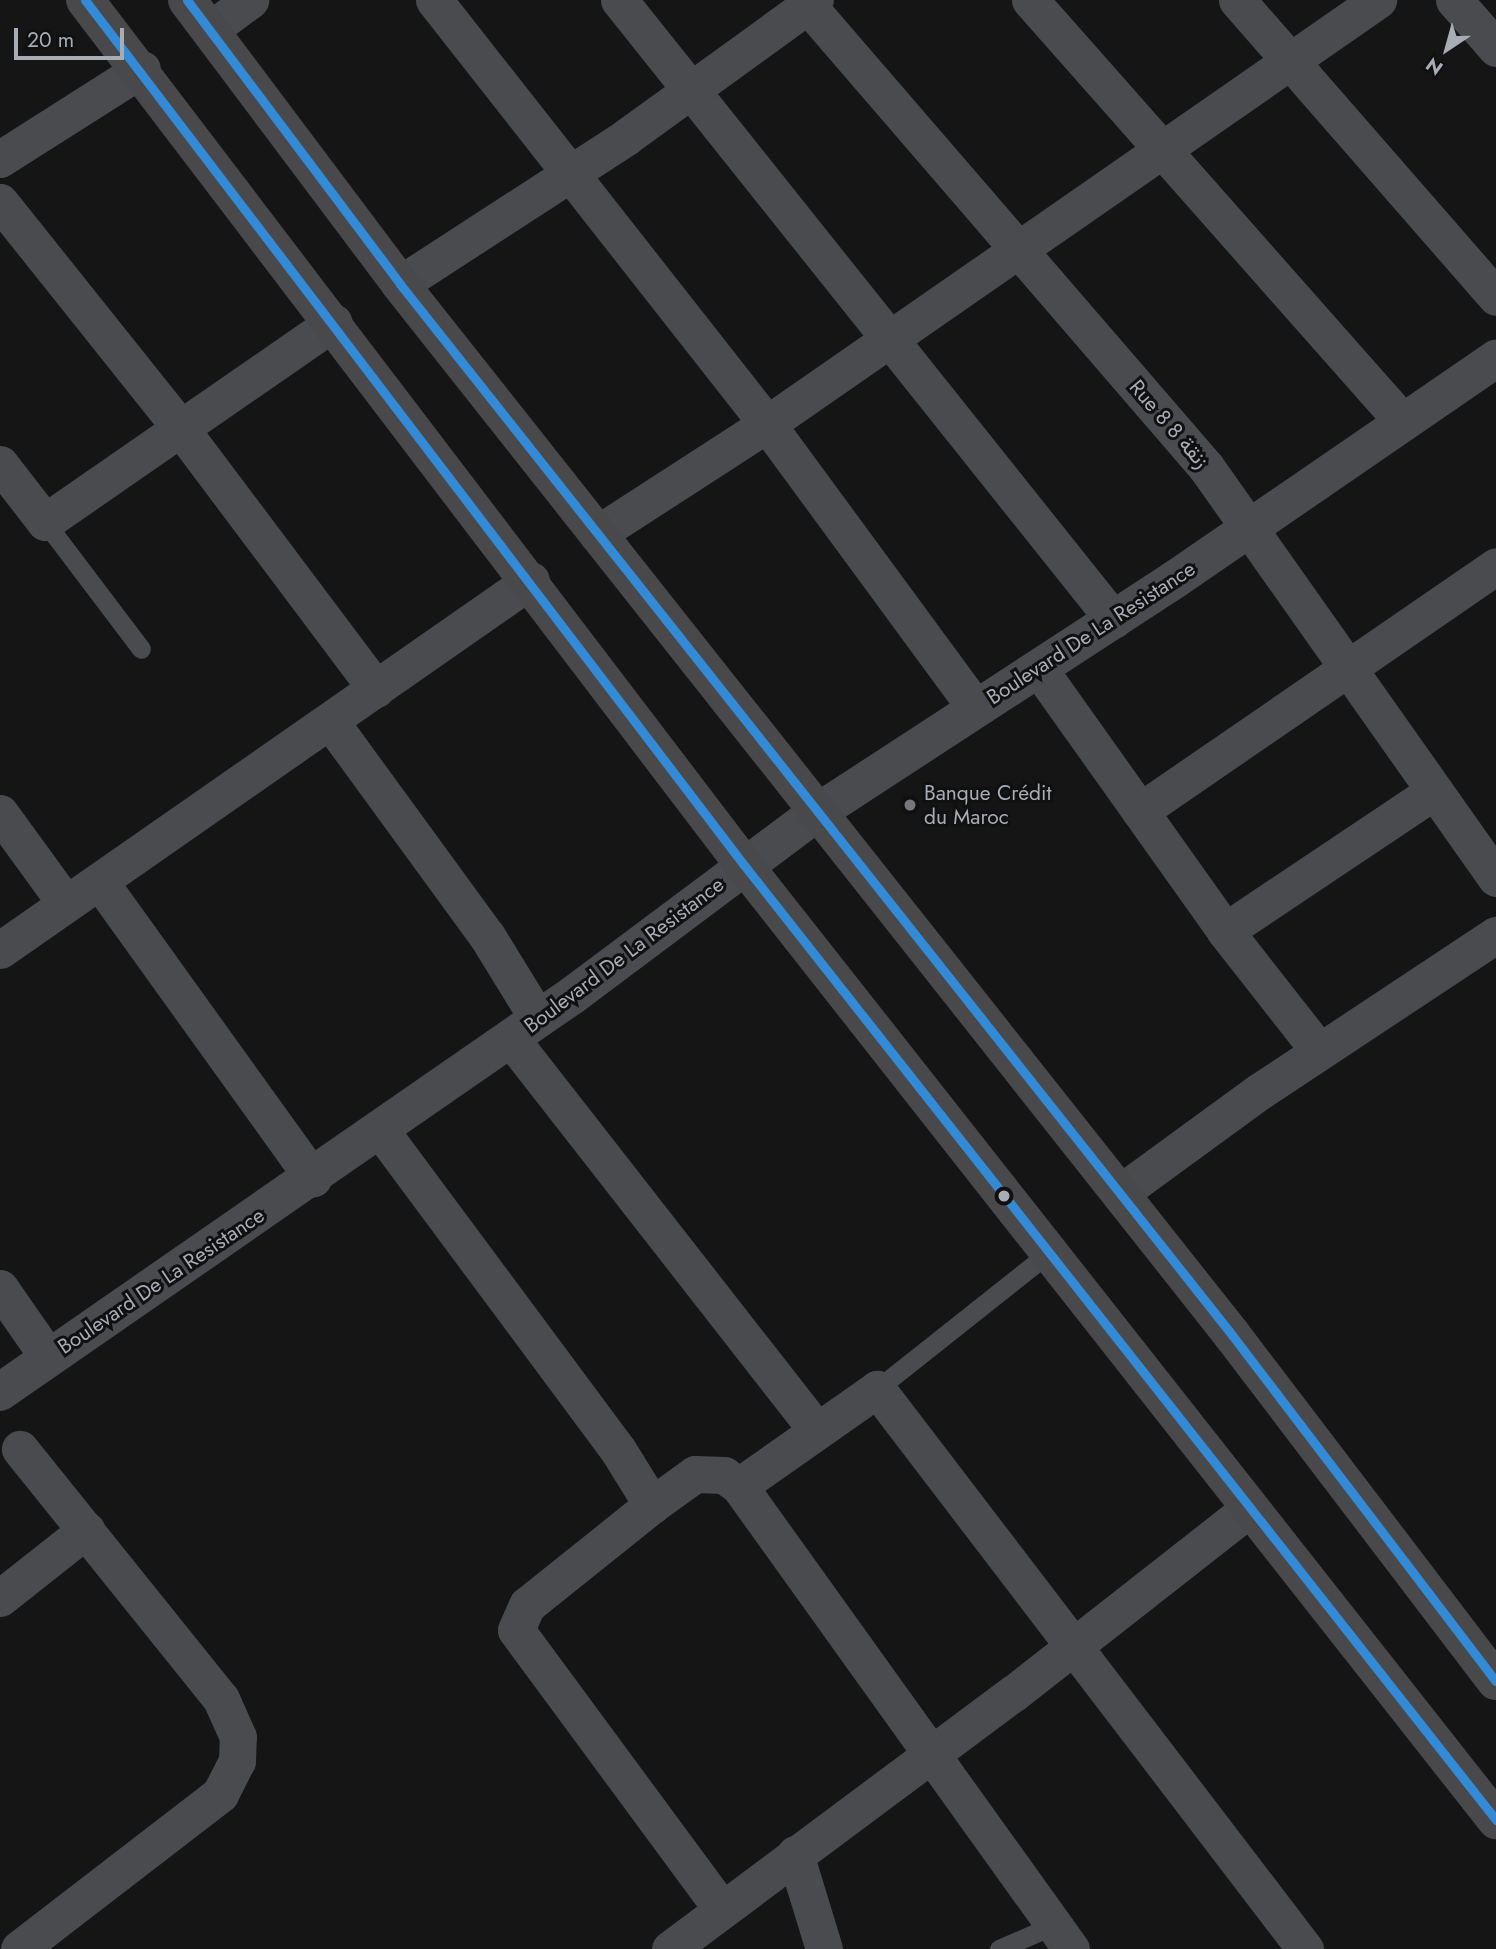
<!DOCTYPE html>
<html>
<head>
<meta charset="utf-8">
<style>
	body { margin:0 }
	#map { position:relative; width:1496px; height:1949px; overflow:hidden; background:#151516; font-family:Jost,Vazirmatn,sans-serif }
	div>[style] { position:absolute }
	.service>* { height:19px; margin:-9.5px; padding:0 9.5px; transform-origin:9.5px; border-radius:9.5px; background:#4a4b4e }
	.minor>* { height:37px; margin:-18.5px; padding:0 18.5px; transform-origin:18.5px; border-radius:18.5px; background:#4a4b4e }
	.tertiary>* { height:38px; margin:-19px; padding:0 19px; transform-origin:19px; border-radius:19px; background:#4a4b4e }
	.secondary>* { height:38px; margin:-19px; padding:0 19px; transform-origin:19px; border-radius:19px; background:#49494c }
	.bus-1>* { height:9px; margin:-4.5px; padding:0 4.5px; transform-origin:4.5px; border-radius:4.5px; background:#338bd7 }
	.dots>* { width:19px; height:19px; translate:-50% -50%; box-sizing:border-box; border:4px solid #101011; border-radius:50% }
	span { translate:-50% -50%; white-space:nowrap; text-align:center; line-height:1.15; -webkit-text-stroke:6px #101011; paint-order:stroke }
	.street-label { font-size:21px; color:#a8acb5 }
	.poi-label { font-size:21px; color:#a8acb5 }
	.left { translate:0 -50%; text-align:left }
	.north { position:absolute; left:1412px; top:14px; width:70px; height:70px; -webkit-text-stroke:5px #101011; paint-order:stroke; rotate:216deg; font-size:19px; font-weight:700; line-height:28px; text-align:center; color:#a8acb5 }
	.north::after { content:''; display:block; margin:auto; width:24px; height:32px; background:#a8acb5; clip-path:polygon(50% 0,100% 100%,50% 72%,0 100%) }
	.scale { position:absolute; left:14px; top:28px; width:110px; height:32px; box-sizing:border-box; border:4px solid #a8acb5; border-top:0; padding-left:9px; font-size:21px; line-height:24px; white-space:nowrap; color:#a8acb5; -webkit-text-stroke:5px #101011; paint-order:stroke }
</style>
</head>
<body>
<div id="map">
	<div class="service">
		<i style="left:45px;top:522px;width:159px;rotate:52.9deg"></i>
		<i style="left:877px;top:1389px;width:222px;rotate:-38.4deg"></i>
		<i style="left:999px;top:1949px;width:60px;rotate:-23.6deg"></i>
	</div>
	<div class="minor">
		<i style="left:434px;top:0;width:539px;rotate:51.85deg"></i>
		<i style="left:767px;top:424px;width:353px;rotate:53.7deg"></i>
		<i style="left:619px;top:0;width:793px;rotate:51.4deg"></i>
		<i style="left:803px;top:0;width:617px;rotate:49.21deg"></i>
		<i style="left:1206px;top:467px;width:503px;rotate:54.79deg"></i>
		<i style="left:1030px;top:0;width:563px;rotate:48.53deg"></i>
		<i style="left:1237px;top:0;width:394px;rotate:48.9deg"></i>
		<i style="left:1454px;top:0;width:64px;rotate:48.8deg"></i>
		<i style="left:211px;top:29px;width:49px;rotate:-36.6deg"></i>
		<i style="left:0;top:159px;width:168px;rotate:-32.4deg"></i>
		<i style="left:0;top:202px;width:290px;rotate:51.4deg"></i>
		<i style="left:181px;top:429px;width:325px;rotate:53.1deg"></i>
		<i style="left:400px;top:284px;width:270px;rotate:-33deg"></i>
		<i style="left:626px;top:137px;width:233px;rotate:-35.9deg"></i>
		<i style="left:0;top:464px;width:73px;rotate:52.2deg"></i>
		<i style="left:45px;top:522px;width:351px;rotate:-34.7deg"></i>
		<i style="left:597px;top:534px;width:202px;rotate:-32.9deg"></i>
		<i style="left:767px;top:424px;width:744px;rotate:-34.76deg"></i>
		<i style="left:1039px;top:669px;width:321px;rotate:54.6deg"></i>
		<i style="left:1225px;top:931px;width:152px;rotate:51.9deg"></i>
		<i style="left:330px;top:721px;width:266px;rotate:53.9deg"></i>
		<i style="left:487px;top:936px;width:97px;rotate:58.4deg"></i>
		<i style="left:1140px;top:811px;width:432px;rotate:-34.5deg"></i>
		<i style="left:0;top:813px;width:112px;rotate:54deg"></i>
		<i style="left:100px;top:882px;width:365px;rotate:54.3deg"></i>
		<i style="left:1225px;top:931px;width:252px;rotate:-33.8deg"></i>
		<i style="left:0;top:950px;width:647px;rotate:-34.87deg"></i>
		<i style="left:511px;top:1039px;width:497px;rotate:52deg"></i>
		<i style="left:381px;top:1131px;width:397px;rotate:53.4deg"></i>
		<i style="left:618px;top:1450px;width:65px;rotate:58.3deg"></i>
		<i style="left:652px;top:1505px;width:160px;rotate:141.3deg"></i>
		<i style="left:527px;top:1605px;width:27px;rotate:114deg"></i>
		<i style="left:516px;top:1630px;width:347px;rotate:53.6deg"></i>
		<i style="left:1120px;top:1193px;width:173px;rotate:-36.1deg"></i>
		<i style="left:1260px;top:1091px;width:283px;rotate:-33.5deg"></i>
		<i style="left:0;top:1288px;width:84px;rotate:55.2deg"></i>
		<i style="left:652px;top:1505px;width:53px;rotate:-35.8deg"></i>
		<i style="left:695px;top:1474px;width:29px;rotate:2deg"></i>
		<i style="left:724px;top:1475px;width:19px;rotate:36deg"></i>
		<i style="left:0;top:1598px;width:110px;rotate:-38.3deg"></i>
		<i style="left:795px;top:1854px;width:99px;rotate:73deg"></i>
		<i style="left:19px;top:1949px;width:254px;rotate:-37.6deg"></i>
		<i style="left:220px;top:1794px;width:37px;rotate:-63deg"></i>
		<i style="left:237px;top:1761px;width:24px;rotate:-88deg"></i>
		<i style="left:238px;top:1737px;width:42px;rotate:-114.1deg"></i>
		<i style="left:221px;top:1699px;width:321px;rotate:-128.8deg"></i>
		<i style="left:670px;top:1949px;width:429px;rotate:-36.7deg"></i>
		<i style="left:1014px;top:1693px;width:300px;rotate:-38.1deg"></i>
		<i style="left:1071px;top:1949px;width:570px;rotate:-125.64deg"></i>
		<i style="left:739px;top:1486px;width:169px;rotate:-35.1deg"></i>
		<i style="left:877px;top:1389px;width:705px;rotate:52.61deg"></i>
	</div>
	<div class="tertiary">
		<i style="left:0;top:1392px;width:697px;rotate:-34.72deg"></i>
		<i style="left:573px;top:995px;width:302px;rotate:-36.8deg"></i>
		<i style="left:815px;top:814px;width:429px;rotate:-33.1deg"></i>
		<i style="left:1174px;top:580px;width:391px;rotate:-34.5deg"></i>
	</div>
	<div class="secondary">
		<i style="left:85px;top:0;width:1087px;rotate:52.7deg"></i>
		<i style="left:744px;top:865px;width:1216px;rotate:51.78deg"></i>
		<i style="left:187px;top:0;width:355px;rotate:53.1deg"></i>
		<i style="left:400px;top:284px;width:1340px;rotate:51.63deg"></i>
		<i style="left:1232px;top:1335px;width:435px;rotate:52.7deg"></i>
	</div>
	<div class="bus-1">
		<i style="left:85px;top:0;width:1087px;rotate:52.7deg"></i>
		<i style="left:744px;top:865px;width:1216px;rotate:51.78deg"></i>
		<i style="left:187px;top:0;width:355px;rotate:53.1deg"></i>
		<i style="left:400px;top:284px;width:1340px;rotate:51.63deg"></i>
		<i style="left:1232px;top:1335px;width:435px;rotate:52.7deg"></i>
	</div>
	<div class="dots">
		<i style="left:910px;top:805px;background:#75777d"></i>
		<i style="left:1004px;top:1196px;background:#a8acb5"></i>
	</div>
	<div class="street-label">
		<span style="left:1169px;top:424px;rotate:49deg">Rue 8 8 زنقة</span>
		<span style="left:1091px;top:633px;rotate:-33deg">Boulevard De La Resistance</span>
		<span style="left:624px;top:955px;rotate:-37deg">Boulevard De La Resistance</span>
		<span style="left:161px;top:1281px;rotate:-34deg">Boulevard De La Resistance</span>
	</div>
	<div class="poi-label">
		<span class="left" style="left:924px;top:805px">Banque Crédit<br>du Maroc</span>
	</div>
	<div class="north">N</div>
	<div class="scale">20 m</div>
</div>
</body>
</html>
